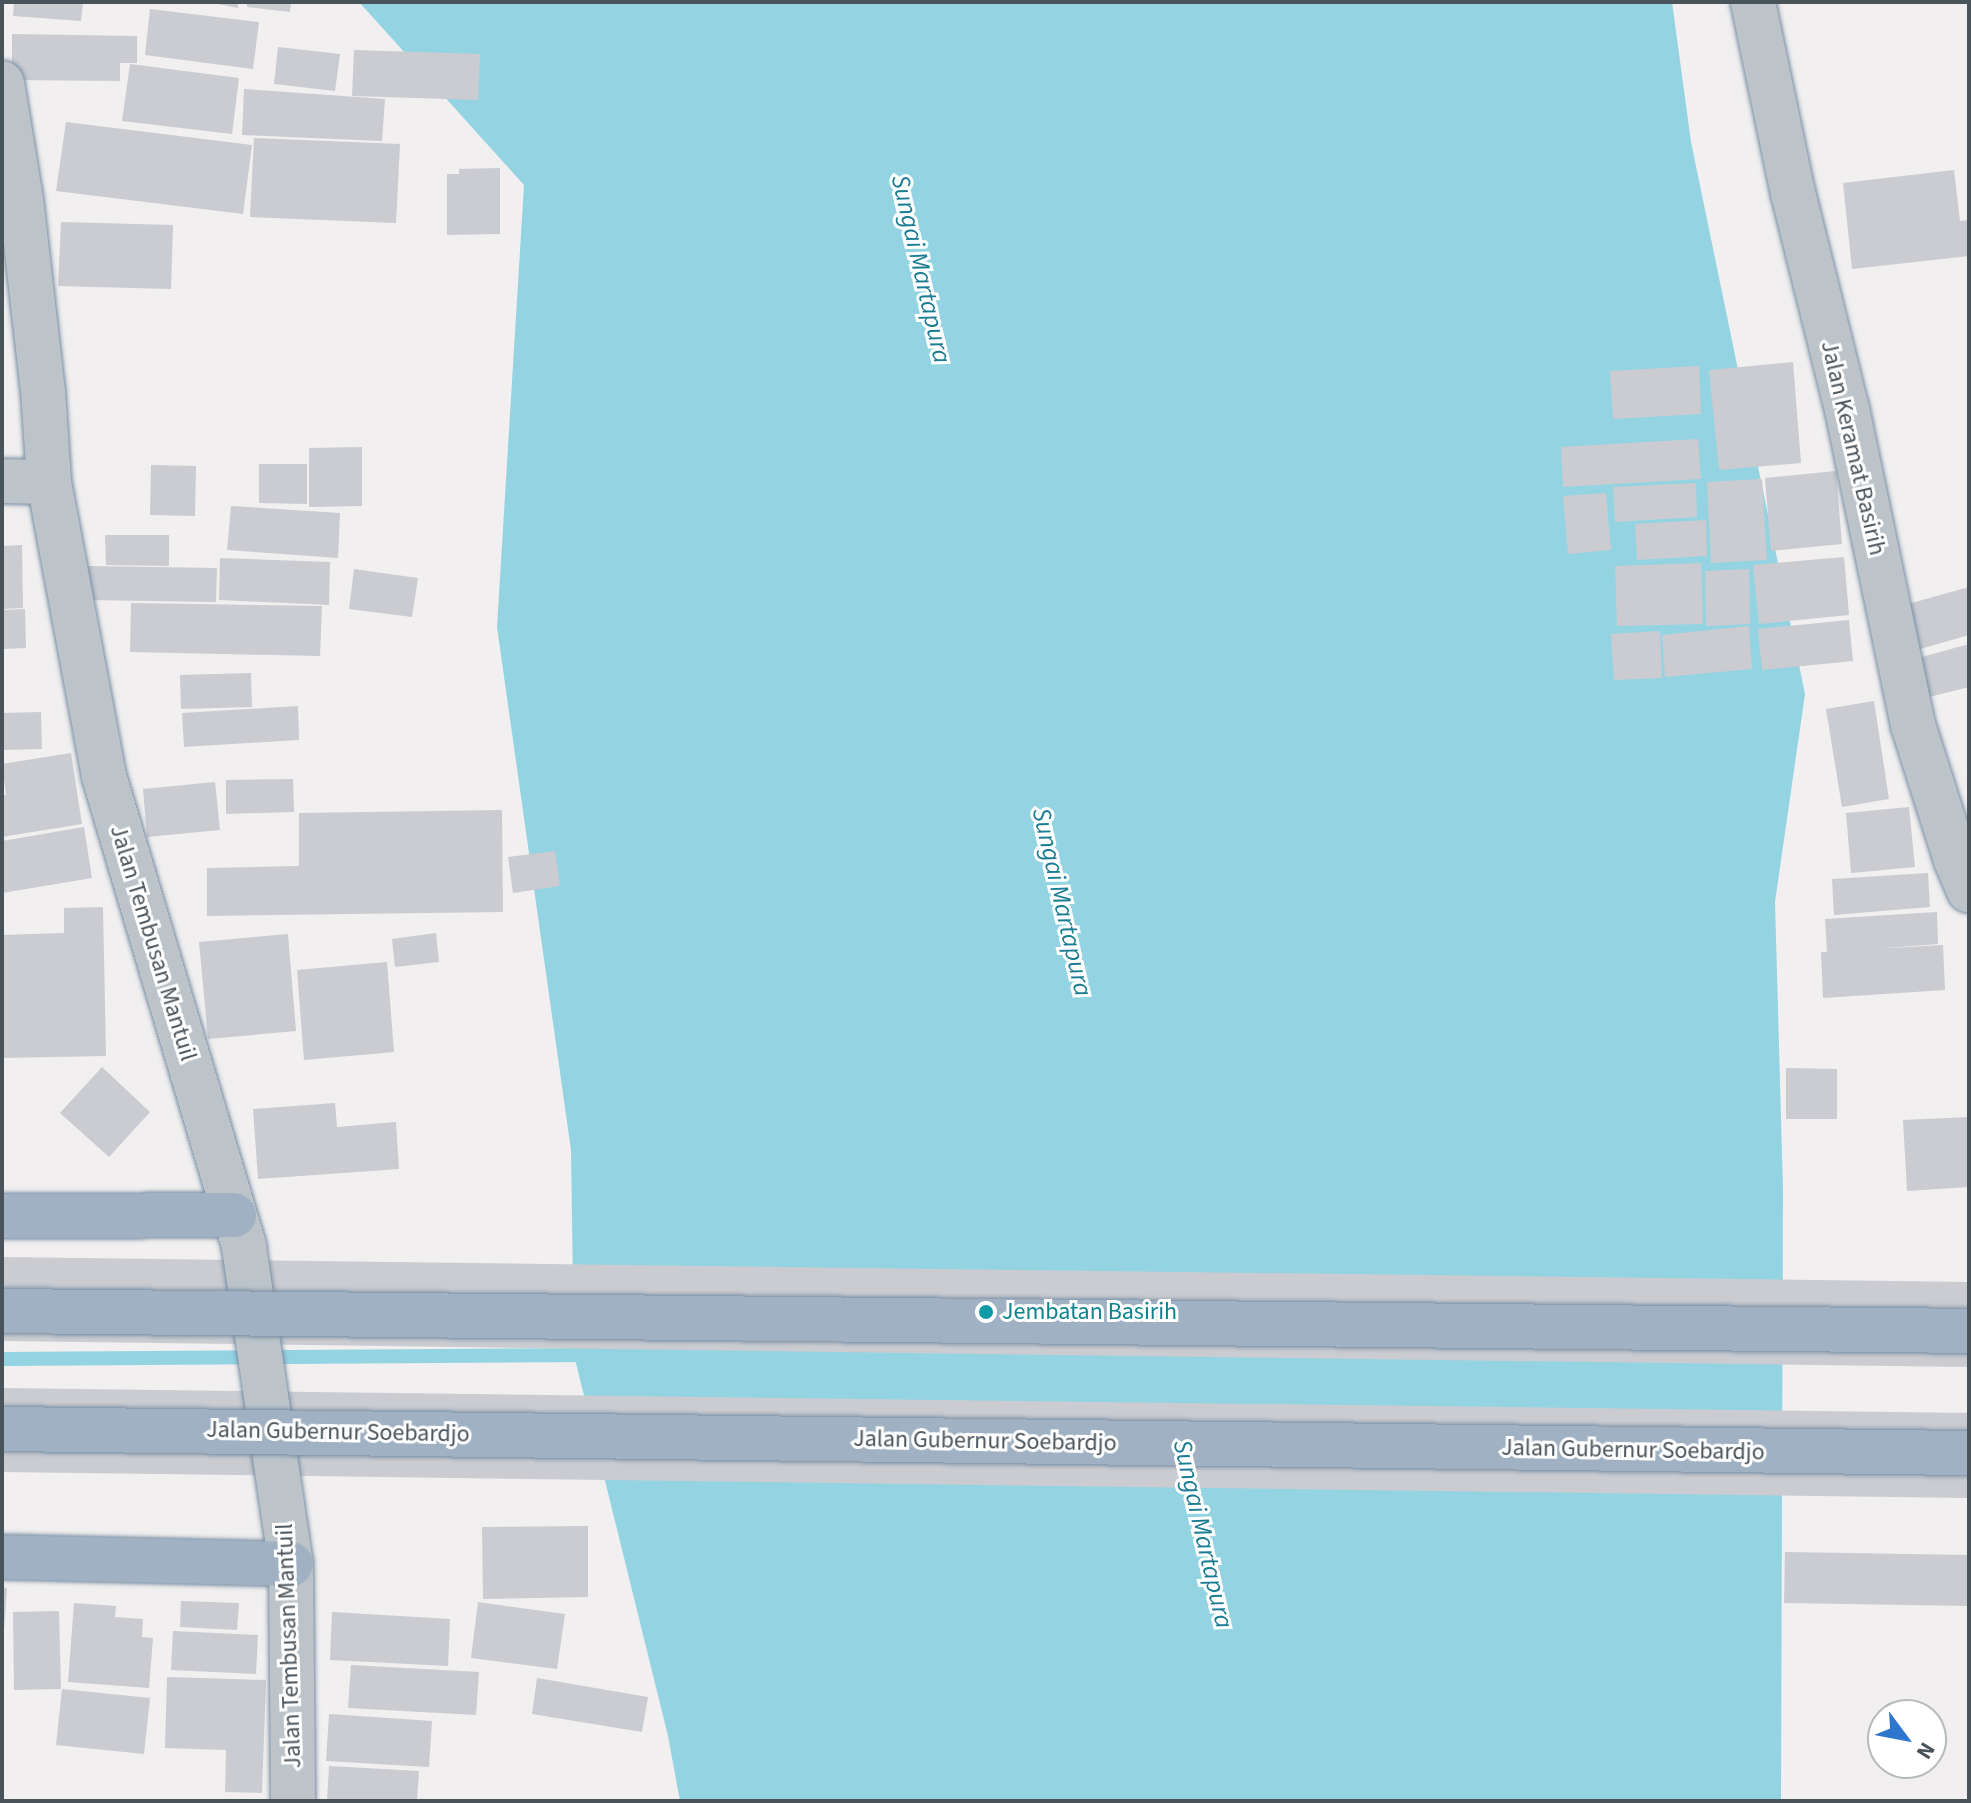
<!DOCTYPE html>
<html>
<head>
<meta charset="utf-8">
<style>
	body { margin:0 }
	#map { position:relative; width:1971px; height:1803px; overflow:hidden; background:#f1efef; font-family:"Source Sans 3",sans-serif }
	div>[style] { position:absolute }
	.water>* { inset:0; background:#94d4e2 }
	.stream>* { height:14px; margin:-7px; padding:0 7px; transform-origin:7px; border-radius:7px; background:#94d4e2 }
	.building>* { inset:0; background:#caccd1 }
	.roads { filter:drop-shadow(0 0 2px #788ea4) drop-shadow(0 0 2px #788ea4) }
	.minor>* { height:44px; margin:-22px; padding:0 22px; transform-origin:22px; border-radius:22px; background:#bcc4ca }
	.tertiary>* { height:44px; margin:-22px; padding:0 22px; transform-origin:22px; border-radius:22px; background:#bcc4ca }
	.trunk>* { height:44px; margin:-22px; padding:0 22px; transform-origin:22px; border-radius:22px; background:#9fb1c2 }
	.bridges { filter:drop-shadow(0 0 2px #788ea4) drop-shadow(0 0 2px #788ea4) }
	.trunk-bridge>* { height:44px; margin:-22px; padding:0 22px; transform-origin:22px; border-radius:22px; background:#9fb1c2 }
	.dots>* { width:22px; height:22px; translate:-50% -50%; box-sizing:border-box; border:4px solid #fff; border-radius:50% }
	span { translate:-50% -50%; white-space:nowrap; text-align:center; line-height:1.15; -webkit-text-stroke:6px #fff; paint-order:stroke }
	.street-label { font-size:24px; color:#49535a }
	.culture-label { font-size:24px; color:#0d838f }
	.left { translate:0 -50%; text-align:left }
	.water-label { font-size:26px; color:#1b7d93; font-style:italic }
	.frame { position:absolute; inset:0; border:4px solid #49535a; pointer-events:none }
	.north { position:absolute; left:1867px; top:1699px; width:80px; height:80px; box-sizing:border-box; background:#fff; border:2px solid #b6babd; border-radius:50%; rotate:122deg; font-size:22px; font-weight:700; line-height:32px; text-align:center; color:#49535a }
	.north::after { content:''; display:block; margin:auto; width:28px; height:36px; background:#2d76cd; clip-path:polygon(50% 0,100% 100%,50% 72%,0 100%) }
</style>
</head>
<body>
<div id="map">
	<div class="water">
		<i style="clip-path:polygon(359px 2px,1672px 2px,1691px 142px,1805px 694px,1775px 902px,1783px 1190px,1781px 1801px,680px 1801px,668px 1736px,574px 1355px,571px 1150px,497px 627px,524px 185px)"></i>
	</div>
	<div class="stream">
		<i style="left:2px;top:1359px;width:592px;rotate:-0.39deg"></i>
	</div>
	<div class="building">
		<i style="clip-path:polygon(14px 2px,83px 2px,81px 21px,13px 16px)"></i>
		<i style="clip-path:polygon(209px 2px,238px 2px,238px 8px)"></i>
		<i style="clip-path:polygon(247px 2px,291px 2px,290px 12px,247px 7px)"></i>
		<i style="clip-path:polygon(150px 9px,259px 22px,253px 69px,145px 55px)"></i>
		<i style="clip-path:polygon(12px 34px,137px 36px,137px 63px,120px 63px,120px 81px,12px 80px)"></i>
		<i style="clip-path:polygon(278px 47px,340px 54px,335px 91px,274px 84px)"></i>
		<i style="clip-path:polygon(354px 50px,480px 54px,478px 100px,352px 96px)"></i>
		<i style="clip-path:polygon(130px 64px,239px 78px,232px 134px,122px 121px)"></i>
		<i style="clip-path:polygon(244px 89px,385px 99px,382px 141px,242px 135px)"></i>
		<i style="clip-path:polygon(66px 122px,252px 145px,243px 214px,56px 191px)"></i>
		<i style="clip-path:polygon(254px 138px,400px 144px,396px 223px,250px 217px)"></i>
		<i style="clip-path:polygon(500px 168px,500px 234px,447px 235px,447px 174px,459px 174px,459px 169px)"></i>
		<i style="clip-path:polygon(1954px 170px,1960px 221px,1969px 220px,1969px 256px,1852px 269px,1843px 183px)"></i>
		<i style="clip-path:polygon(61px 222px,173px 225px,171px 289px,58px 286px)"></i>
		<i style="clip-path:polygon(1793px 362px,1801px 463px,1719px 470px,1709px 370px)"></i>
		<i style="clip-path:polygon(1699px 366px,1701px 414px,1613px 419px,1610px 371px)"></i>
		<i style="clip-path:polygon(1698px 439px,1701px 479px,1563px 487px,1561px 447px)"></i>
		<i style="clip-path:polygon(362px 447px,362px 506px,309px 507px,309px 448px)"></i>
		<i style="clip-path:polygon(259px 464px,307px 464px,307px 504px,259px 503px)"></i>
		<i style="clip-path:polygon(151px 465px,196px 466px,195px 516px,150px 515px)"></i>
		<i style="clip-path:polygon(1836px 471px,1842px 544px,1771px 551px,1765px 478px)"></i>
		<i style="clip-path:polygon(1762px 479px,1767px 560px,1711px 563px,1707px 482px)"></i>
		<i style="clip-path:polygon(1696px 483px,1697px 517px,1615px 522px,1613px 487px)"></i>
		<i style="clip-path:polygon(1606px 493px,1611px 550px,1568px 554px,1563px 496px)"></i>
		<i style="clip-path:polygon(231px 506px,340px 513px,338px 558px,227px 550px)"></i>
		<i style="clip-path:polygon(1706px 520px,1707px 556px,1637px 560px,1635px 524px)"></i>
		<i style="clip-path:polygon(105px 535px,169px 535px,169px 566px,106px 565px)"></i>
		<i style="clip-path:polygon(22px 545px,23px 608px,2px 609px,2px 546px)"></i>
		<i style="clip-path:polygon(1844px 557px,1849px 615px,1759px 624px,1753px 565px)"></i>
		<i style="clip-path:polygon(220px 558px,330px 562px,329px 605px,219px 600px)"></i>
		<i style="clip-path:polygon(1701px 563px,1703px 624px,1617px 626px,1615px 566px)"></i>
		<i style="clip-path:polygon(88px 566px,217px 568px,216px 602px,87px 600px)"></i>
		<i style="clip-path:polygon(354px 569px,418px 578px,412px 617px,349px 609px)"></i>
		<i style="clip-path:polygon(1749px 569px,1750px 624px,1706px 626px,1705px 571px)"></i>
		<i style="clip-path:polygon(1969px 587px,1969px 635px,1920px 649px,1908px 604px)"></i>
		<i style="clip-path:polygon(131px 603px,322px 606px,320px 656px,130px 652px)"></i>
		<i style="clip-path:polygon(25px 609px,26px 648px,2px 649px,2px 610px)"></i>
		<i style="clip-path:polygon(1849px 620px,1853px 661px,1762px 670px,1758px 629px)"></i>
		<i style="clip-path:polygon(1749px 626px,1752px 669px,1665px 677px,1662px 635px)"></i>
		<i style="clip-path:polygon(1660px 631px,1662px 678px,1614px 680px,1611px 634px)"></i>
		<i style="clip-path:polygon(1969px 644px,1969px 687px,1921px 699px,1911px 660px)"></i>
		<i style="clip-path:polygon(251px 673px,252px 707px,181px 709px,180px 675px)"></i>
		<i style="clip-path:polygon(1874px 701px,1889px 799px,1842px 807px,1826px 709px)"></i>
		<i style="clip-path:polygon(298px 706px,299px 740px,184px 747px,182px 713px)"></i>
		<i style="clip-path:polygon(41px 712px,42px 749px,2px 750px,2px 713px)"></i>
		<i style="clip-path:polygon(71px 753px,82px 824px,2px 837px,2px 796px,6px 795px,2px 764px)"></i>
		<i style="clip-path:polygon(293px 779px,294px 812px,226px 814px,226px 780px)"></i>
		<i style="clip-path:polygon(215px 782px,220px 830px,147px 837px,143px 789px)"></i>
		<i style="clip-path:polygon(1909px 807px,1915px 867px,1851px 873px,1846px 813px)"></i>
		<i style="clip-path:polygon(502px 810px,503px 912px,207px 916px,207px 868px,299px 866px,299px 813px)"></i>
		<i style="clip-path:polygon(84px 827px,92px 878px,2px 893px,2px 841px)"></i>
		<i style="clip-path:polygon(555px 851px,560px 886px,513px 893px,508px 857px)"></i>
		<i style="clip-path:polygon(1928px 873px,1930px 907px,1834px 915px,1832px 879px)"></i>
		<i style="clip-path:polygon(103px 907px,106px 1056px,2px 1058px,2px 935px,64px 933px,64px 908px)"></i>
		<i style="clip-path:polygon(1937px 912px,1938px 944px,1874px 949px,1943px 945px,1945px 990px,1823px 998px,1821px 952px,1827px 952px,1825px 919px)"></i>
		<i style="clip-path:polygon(436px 933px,439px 962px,395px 967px,392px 939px)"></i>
		<i style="clip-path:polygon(288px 934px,296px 1031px,208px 1039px,199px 942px)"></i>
		<i style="clip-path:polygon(387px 962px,394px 1052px,304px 1060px,297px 970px)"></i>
		<i style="clip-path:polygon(102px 1067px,150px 1112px,109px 1157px,60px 1113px)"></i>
		<i style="clip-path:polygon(1786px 1068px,1837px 1069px,1837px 1119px,1786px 1119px)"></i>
		<i style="clip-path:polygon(335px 1103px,337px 1127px,396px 1122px,399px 1169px,258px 1179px,253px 1109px)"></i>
		<i style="clip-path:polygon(1969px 1117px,1969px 1187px,1907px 1191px,1903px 1120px)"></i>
		<i style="clip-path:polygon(2px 1257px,1969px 1282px,1969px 1367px,2px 1341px)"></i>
		<i style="clip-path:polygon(2px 1388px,1969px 1413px,1969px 1498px,2px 1472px)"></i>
		<i style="clip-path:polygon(588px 1526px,588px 1597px,483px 1599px,482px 1527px)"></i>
		<i style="clip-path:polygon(1785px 1552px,1969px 1555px,1969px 1606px,1784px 1603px)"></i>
		<i style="clip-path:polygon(2px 1587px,7px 1588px,4px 1630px,2px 1630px)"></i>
		<i style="clip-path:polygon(181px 1601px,239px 1603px,237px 1630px,180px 1627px)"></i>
		<i style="clip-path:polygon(478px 1602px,565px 1614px,557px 1669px,471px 1658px)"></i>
		<i style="clip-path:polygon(74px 1603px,116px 1606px,115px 1617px,143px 1619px,142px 1637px,153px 1638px,149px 1688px,68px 1682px)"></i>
		<i style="clip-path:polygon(59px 1611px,61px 1689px,14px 1690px,13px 1612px)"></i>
		<i style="clip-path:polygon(332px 1612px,450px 1619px,448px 1666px,330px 1660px)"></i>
		<i style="clip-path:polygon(173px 1631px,258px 1635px,256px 1674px,171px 1670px)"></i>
		<i style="clip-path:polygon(351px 1665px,479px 1672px,476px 1715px,348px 1708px)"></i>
		<i style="clip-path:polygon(167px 1677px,266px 1680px,262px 1793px,225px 1792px,226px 1750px,165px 1748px)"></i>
		<i style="clip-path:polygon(537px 1678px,648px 1697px,642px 1732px,532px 1714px)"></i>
		<i style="clip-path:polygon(62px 1689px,150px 1698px,144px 1754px,56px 1745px)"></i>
		<i style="clip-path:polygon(329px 1714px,432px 1721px,429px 1767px,326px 1761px)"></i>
		<i style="clip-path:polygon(329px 1766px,419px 1771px,417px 1801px,327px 1801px)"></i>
	</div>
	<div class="roads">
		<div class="minor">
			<i style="left:2px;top:481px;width:47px;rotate:1.2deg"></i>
		</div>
		<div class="tertiary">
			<i style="left:1753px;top:2px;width:195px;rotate:78.2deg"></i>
			<i style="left:1793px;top:193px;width:223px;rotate:76deg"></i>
			<i style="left:1847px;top:409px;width:323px;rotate:78.2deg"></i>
			<i style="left:1913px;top:725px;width:142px;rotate:72.3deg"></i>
			<i style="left:1956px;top:860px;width:33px;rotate:67deg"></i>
			<i style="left:2px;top:83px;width:118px;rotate:80.7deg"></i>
			<i style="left:21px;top:199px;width:193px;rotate:83.5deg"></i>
			<i style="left:43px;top:391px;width:91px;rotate:86.2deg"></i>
			<i style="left:49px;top:482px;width:299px;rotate:79.4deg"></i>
			<i style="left:104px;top:776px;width:491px;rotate:73.4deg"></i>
			<i style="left:244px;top:1247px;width:320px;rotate:81.6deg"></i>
			<i style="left:291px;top:1564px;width:237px;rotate:89.5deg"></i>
		</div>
		<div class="trunk">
			<i style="left:2px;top:1216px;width:232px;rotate:-0.2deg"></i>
			<i style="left:2px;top:1557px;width:289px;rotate:1.4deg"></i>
		</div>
	</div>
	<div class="bridges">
		<div class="trunk-bridge">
			<i style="left:2px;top:1311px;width:1967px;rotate:0.58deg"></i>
			<i style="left:2px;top:1429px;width:1967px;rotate:0.7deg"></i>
		</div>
	</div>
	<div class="dots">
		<i style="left:986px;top:1312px;background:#0f9aa8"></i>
	</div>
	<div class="street-label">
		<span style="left:1853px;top:448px;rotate:77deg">Jalan Keramat Basirih</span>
		<span style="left:153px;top:943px;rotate:73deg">Jalan Tembusan Mantuil</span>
		<span style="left:338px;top:1432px;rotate:1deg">Jalan Gubernur Soebardjo</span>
		<span style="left:985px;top:1441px;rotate:1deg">Jalan Gubernur Soebardjo</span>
		<span style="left:1633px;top:1450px;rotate:1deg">Jalan Gubernur Soebardjo</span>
		<span style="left:289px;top:1646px;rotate:-92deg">Jalan Tembusan Mantuil</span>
	</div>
	<div class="culture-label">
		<span class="left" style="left:1002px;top:1312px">Jembatan Basirih</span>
	</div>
	<div class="water-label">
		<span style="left:921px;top:269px;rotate:77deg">Sungai Martapura</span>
		<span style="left:1062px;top:902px;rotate:77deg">Sungai Martapura</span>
		<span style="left:1203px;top:1534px;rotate:77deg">Sungai Martapura</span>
	</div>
	<div class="frame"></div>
	<div class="north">N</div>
</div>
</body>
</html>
